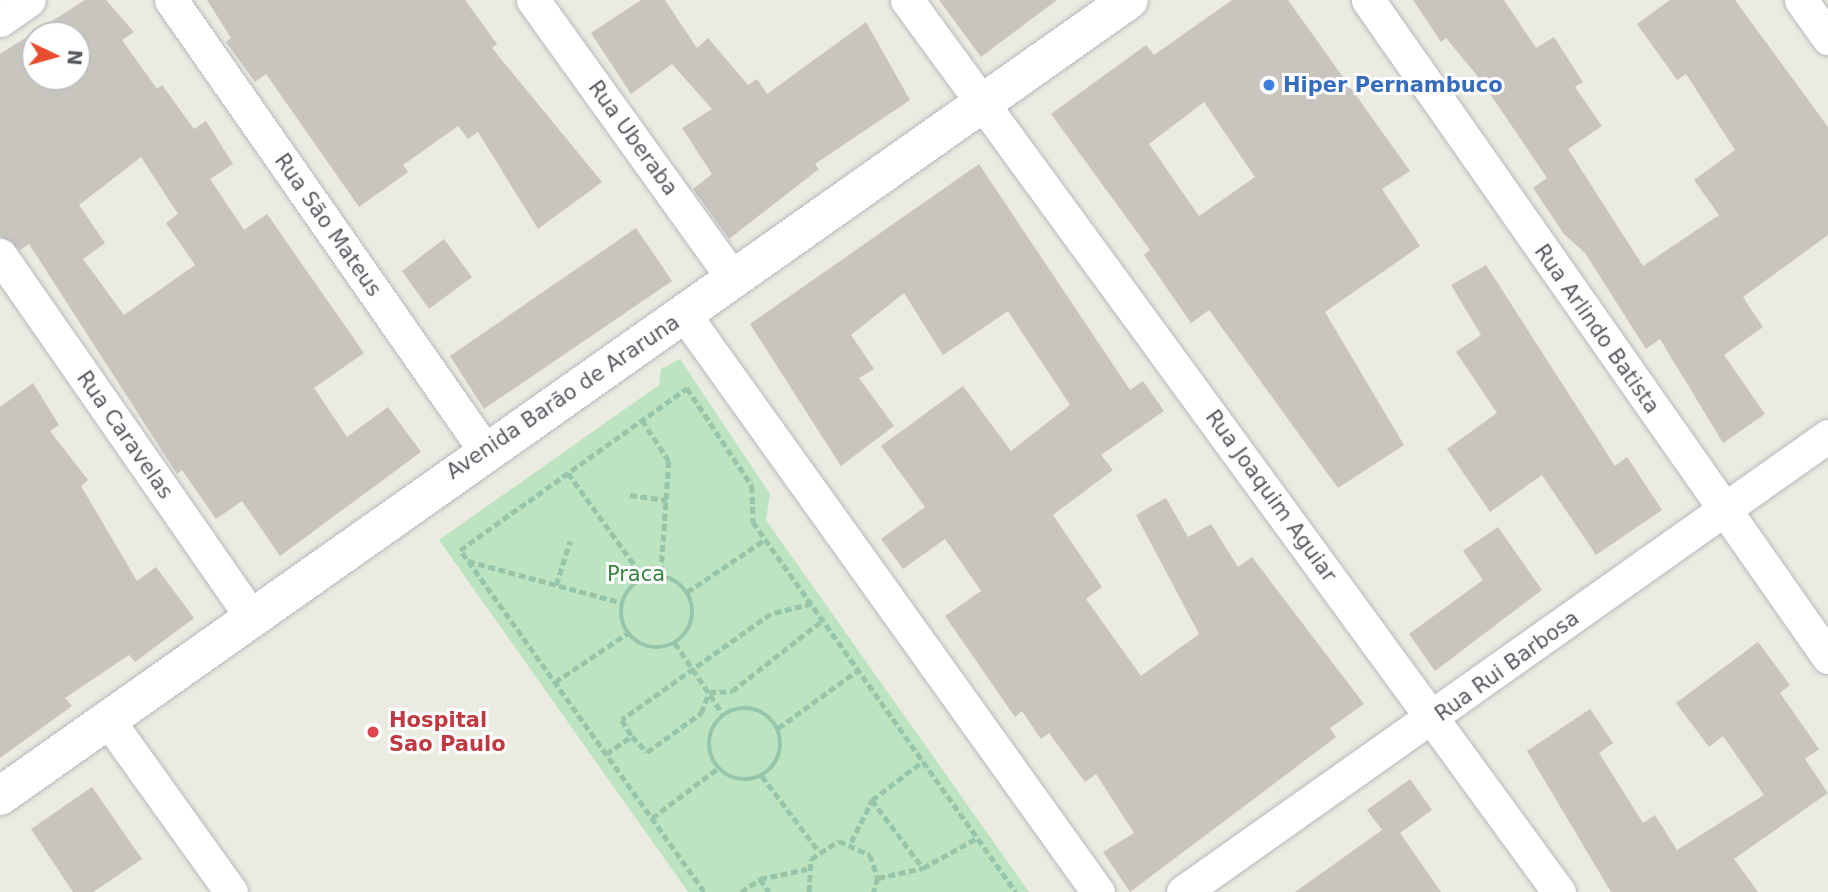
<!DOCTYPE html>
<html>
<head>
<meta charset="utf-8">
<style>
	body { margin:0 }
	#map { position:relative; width:1828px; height:892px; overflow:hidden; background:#ecebe1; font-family:"DejaVu Sans",sans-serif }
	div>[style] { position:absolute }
	.green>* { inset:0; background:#bde4c1 }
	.building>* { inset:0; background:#c7c5be }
	.path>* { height:4.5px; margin-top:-2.25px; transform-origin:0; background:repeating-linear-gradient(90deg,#96c5a9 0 7px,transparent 0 10.5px) }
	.path>.ring { margin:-2.25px; padding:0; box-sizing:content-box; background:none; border:4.5px solid #96c5a9; border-radius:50% }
	.roads { filter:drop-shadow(0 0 2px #b6b8bd) drop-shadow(0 0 2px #b6b8bd) }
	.street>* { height:33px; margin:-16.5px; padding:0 16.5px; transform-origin:16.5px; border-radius:16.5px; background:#fff }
	.secondary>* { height:38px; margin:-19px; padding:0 19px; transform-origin:19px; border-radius:19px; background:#fff }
	.dots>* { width:19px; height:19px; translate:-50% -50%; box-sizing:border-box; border:4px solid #fff; border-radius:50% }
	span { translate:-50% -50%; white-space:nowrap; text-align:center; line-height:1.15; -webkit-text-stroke:6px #fff; paint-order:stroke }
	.shop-label { font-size:21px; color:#366cbe; font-weight:700 }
	.left { translate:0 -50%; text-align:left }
	.street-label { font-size:21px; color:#595c62 }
	.park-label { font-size:21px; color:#368441 }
	.health-label { font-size:21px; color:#be3a42; font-weight:700 }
	.north { position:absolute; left:21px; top:21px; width:70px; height:70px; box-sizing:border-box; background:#fff; border:2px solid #bdbec0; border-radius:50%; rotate:95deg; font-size:19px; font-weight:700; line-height:28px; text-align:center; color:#595c62 }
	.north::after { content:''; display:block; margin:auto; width:24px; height:32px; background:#e64e2d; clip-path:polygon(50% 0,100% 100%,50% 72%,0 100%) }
</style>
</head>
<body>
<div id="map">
	<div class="green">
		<i style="clip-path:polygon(680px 359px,770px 494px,766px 520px,1029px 892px,688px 892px,439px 540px,659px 385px,661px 369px)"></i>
	</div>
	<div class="building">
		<i style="clip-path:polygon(evenodd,85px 0,106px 0,134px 32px,122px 40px,157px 89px,162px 85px,194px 129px,206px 121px,233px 164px,210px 179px,244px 230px,267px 214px,364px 353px,314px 388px,347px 437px,388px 407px,421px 452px,280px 556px,242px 501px,216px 519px,182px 470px,177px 474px,29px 244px,20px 250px,0 236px,0 54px,85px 0,35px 35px,77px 35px,77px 77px,35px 77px,35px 35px,85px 0,141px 157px,178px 214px,166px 223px,195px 265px,124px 315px,83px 259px,105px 243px,79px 205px,141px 157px)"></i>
		<i style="clip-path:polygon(207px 0,465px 0,497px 44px,492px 48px,602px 182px,538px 229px,478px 132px,468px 139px,458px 126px,403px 165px,408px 172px,359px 207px,266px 74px,255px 82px,226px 42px,231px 38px)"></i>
		<i style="clip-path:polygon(641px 0,665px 0,697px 48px,708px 38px,748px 85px,757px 79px,767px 94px,866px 22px,910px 100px,815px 164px,819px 169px,729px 239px,693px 189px,712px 174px,682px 128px,712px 109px,672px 64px,631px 94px,591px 33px)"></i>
		<i style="clip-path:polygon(939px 0,1057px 0,981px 57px)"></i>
		<i style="clip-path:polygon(evenodd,1232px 0,1288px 0,1410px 171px,1382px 189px,1420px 246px,1325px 312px,1404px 445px,1338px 488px,1209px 310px,1191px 323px,1144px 255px,1150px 250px,1051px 114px,1146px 45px,1154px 55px,1232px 0,1204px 102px,1255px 177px,1199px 216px,1149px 144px,1204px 102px)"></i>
		<i style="clip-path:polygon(1413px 0,1504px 0,1536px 48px,1554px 37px,1583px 82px,1575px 87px,1602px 126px,1568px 149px,1643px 266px,1719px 215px,1694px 180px,1735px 150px,1686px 74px,1677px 80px,1637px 24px,1670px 0,1735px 0,1828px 127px,1828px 235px,1743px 297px,1763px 327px,1724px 355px,1765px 414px,1723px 443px,1660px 339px,1646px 349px,1585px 253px,1564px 234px,1533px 188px,1547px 178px,1480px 79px,1446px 38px,1441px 42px)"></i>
		<i style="clip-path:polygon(979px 164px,1130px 390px,1143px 381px,1164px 411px,1101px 455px,1113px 470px,1053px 515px,1102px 587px,1086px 599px,1141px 676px,1199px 634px,1136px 515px,1166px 498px,1188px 537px,1211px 524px,1238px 567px,1252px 557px,1364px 704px,1330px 728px,1336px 737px,1130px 892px,1103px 852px,1134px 833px,1096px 774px,1085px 782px,1049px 733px,1041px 739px,1022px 711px,1015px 717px,945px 616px,981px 591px,945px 539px,903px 569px,881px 539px,925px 507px,881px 446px,963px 386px,1011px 451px,1070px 405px,1008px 311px,943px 355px,904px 293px,851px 335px,874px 369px,859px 378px,894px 426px,841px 466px,750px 324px)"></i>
		<i style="clip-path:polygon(636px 228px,672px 281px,484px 409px,450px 356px)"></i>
		<i style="clip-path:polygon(444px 239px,472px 277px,429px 309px,402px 271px)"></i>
		<i style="clip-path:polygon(1486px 265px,1615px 466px,1627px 457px,1662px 510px,1596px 555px,1542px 475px,1490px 512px,1447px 449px,1497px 413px,1456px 352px,1481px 335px,1451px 285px)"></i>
		<i style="clip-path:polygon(33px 383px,59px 425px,50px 431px,88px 480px,81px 486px,137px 581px,156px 567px,194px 618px,135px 662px,129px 655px,65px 698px,72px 706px,0 758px,0 407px)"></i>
		<i style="clip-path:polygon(1498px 527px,1542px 590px,1435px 671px,1409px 634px,1483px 580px,1463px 551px)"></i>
		<i style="clip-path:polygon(1758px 642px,1790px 685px,1780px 693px,1819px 749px,1805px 759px,1828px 793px,1734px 859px,1758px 892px,1611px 892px,1527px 751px,1590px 709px,1613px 743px,1599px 753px,1643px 823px,1655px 815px,1677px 850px,1764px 795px,1723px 736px,1709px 747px,1676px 703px)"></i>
		<i style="clip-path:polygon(1410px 779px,1432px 810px,1400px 833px,1441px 892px,1295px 892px,1382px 830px,1367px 810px)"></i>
		<i style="clip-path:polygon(92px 787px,142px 859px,93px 892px,73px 892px,31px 829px)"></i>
	</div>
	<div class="path">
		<i style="left:642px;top:420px;width:49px;rotate:56.6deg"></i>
		<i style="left:669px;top:461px;width:114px;rotate:94deg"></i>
		<i style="left:568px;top:473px;width:130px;rotate:54.1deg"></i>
		<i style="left:630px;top:495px;width:37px;rotate:8deg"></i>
		<i style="left:468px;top:561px;width:161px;rotate:15.2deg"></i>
		<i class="ring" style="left:621px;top:576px;width:67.5px;height:67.5px"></i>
		<i style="left:556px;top:585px;width:46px;rotate:-72.3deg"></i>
		<i style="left:687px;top:592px;width:95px;rotate:-33.9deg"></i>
		<i style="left:812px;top:604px;width:42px;rotate:166.3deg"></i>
		<i style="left:771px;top:614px;width:183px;rotate:144.6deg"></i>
		<i style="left:622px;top:720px;width:19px;rotate:58deg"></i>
		<i style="left:632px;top:736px;width:22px;rotate:47deg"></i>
		<i style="left:647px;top:752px;width:67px;rotate:-35.8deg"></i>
		<i style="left:701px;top:713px;width:22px;rotate:-69deg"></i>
		<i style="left:709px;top:692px;width:23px;rotate:-2deg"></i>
		<i style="left:732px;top:691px;width:115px;rotate:-38deg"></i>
		<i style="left:675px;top:643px;width:86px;rotate:55.9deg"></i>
		<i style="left:555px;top:682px;width:88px;rotate:-33.9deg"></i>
		<i class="ring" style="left:709px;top:708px;width:67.5px;height:67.5px"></i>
		<i style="left:778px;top:728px;width:99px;rotate:-35.9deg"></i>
		<i style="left:606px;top:754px;width:32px;rotate:-35deg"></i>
		<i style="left:762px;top:776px;width:93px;rotate:52.9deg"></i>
		<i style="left:872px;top:800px;width:85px;rotate:53.1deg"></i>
		<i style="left:652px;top:818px;width:83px;rotate:-37.1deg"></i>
		<i style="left:851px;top:842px;width:47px;rotate:-63.4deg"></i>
		<i style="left:872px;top:800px;width:64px;rotate:-37.4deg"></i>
		<i style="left:878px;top:878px;width:46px;rotate:-12.5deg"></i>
		<i style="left:923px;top:868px;width:62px;rotate:-29.1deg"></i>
		<i style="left:760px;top:879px;width:16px;rotate:55deg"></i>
		<i style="left:704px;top:892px;width:420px;rotate:-125.5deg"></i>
		<i style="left:460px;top:550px;width:279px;rotate:-35.5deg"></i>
		<i style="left:687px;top:388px;width:118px;rotate:56.4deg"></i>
		<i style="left:752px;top:486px;width:36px;rotate:88deg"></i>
		<i style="left:753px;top:522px;width:454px;rotate:54.6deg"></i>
		<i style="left:741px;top:892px;width:23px;rotate:-34deg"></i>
		<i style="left:760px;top:879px;width:48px;rotate:-12deg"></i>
		<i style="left:809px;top:892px;width:33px;rotate:-87deg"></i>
		<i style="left:811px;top:859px;width:33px;rotate:-33deg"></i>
		<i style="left:839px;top:841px;width:34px;rotate:24deg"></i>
		<i style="left:870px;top:855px;width:24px;rotate:71deg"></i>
		<i style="left:878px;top:878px;width:15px;rotate:106deg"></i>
	</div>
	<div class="roads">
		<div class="street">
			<i style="left:171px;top:0;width:547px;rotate:55.12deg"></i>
			<i style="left:533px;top:0;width:341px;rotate:54.3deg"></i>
			<i style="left:907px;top:0;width:1105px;rotate:53.84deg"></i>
			<i style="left:1368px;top:0;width:802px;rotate:55deg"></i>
			<i style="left:1801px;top:0;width:47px;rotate:54.6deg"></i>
			<i style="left:0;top:20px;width:35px;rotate:-35deg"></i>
			<i style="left:0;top:255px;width:438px;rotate:55.2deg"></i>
			<i style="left:684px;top:314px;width:711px;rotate:54.39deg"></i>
			<i style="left:108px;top:720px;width:211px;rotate:54.4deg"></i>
			<i style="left:1183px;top:892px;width:790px;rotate:-35.26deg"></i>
		</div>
		<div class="secondary">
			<i style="left:0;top:796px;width:1381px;rotate:-35.19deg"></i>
		</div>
	</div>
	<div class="dots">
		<i style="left:1269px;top:85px;background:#3f7fe0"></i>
		<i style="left:373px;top:732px;background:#e0444e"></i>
	</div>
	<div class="shop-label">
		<span class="left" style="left:1283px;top:85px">Hiper Pernambuco</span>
	</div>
	<div class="street-label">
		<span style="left:633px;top:138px;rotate:54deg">Rua Uberaba</span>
		<span style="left:328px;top:225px;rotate:55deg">Rua São Mateus</span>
		<span style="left:1597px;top:329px;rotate:55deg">Rua Arlindo Batista</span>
		<span style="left:563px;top:397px;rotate:-34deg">Avenida Barão de Araruna</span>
		<span style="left:125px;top:435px;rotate:55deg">Rua Caravelas</span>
		<span style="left:1271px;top:496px;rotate:54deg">Rua Joaquim Aguiar</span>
		<span style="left:1507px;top:666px;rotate:-36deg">Rua Rui Barbosa</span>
	</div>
	<div class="park-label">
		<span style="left:636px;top:574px">Praca</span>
	</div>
	<div class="health-label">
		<span class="left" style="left:389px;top:732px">Hospital<br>Sao Paulo</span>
	</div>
	<div class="north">N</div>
</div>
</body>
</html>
